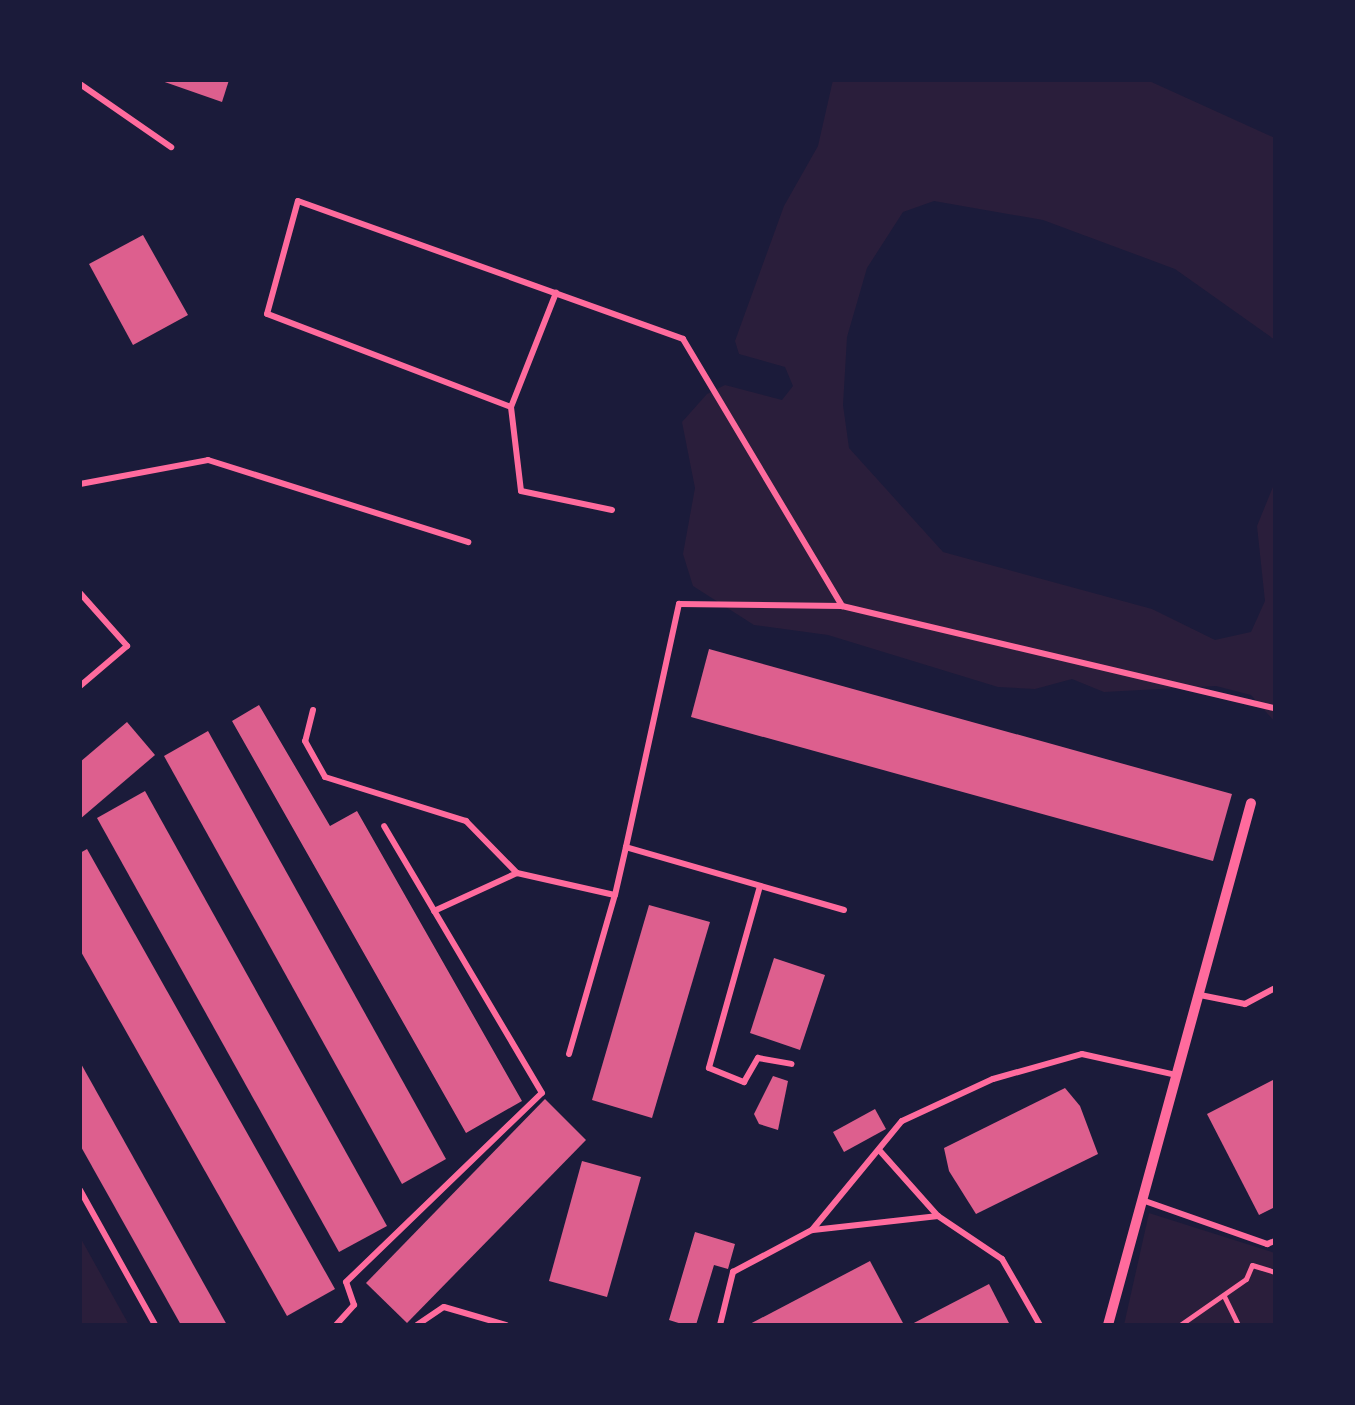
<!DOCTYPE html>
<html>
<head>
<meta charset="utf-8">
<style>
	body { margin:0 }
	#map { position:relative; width:1355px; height:1405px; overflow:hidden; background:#1b1b3a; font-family:"Noto Sans",sans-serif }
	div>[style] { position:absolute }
	.green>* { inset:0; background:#2a1e3b }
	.building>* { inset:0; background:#dd5f8e }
	.path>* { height:5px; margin:-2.5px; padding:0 2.5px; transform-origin:2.5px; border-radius:2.5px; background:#ff6b9d }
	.service>* { height:6px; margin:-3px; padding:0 3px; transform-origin:3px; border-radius:3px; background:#ff6b9d }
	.minor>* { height:10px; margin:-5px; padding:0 5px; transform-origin:5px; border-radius:5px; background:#ff6b9d }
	span { translate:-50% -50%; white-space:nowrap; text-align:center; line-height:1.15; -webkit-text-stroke:10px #1b1b3a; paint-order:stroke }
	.frame { position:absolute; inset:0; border:82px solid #1b1b3a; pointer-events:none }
</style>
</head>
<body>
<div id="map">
	<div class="green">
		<i style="clip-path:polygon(833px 80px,1147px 80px,1275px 138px,1275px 340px,1175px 269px,1043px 220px,934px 201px,903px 212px,867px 268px,847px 337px,843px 405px,849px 448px,943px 552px,1152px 609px,1215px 640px,1251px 632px,1265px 601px,1257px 526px,1275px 482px,1275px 722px,1251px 695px,1216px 686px,1104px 692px,1072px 679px,1035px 689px,998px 687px,828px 635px,754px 625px,693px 586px,683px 554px,695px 488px,682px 422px,707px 394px,725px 385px,782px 400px,793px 386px,785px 367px,739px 354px,735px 341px,784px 206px,818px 146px)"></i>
		<i style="clip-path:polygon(1149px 1213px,1275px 1253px,1275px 1325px,1124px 1325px)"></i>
		<i style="clip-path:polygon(80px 1237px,129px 1325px,80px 1325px)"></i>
	</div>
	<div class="building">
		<i style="clip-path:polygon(159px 80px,229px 80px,222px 102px)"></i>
		<i style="clip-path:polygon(143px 235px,188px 315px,133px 345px,89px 264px)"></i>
		<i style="clip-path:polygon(709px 649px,1232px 794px,1213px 861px,691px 717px)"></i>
		<i style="clip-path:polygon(259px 705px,330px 826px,357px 811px,522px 1101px,466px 1133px,232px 721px)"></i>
		<i style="clip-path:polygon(127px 722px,155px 755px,80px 819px,80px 762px)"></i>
		<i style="clip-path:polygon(208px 731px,446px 1159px,402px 1184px,164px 756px)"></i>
		<i style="clip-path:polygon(145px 791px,387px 1226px,339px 1252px,97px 818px)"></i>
		<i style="clip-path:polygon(87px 849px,335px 1289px,287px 1316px,80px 950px,80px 853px)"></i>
		<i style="clip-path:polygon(649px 905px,710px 922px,652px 1118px,592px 1100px)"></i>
		<i style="clip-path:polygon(774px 958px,825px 975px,800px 1050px,750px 1033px)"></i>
		<i style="clip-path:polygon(80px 1062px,227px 1325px,181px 1325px,80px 1145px)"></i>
		<i style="clip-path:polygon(773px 1076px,788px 1081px,778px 1130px,759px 1124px,754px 1114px)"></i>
		<i style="clip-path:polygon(1275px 1079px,1275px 1207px,1259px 1215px,1207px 1114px)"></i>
		<i style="clip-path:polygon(1065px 1088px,1080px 1106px,1098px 1154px,976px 1214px,949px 1171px,944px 1148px)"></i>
		<i style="clip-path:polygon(545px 1099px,586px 1140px,407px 1323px,366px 1283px)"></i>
		<i style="clip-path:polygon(875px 1109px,886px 1129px,844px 1152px,833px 1132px)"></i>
		<i style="clip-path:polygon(582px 1161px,641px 1177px,607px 1297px,549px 1281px)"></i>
		<i style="clip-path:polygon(695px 1232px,735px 1244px,728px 1269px,714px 1265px,696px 1325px,685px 1325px,669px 1320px)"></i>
		<i style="clip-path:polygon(870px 1261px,904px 1325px,748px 1325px)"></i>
		<i style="clip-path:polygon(989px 1284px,1010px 1325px,910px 1325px)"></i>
	</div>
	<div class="path">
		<i style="left:1224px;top:1296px;width:32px;rotate:64deg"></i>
		<i style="left:1180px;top:1325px;width:80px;rotate:-34.9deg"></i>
		<i style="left:1246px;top:1279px;width:15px;rotate:-67deg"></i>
		<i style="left:1252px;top:1265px;width:24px;rotate:17deg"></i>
	</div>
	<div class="service">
		<i style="left:80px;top:84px;width:111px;rotate:34.7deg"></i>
		<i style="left:511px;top:407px;width:123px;rotate:-68.5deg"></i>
		<i style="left:80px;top:484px;width:130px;rotate:-10.6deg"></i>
		<i style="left:208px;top:460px;width:273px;rotate:17.5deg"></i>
		<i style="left:612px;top:510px;width:93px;rotate:-168.2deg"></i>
		<i style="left:521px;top:491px;width:85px;rotate:-96.8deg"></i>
		<i style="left:511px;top:407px;width:261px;rotate:-159.1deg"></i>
		<i style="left:267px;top:314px;width:117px;rotate:-74.7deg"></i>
		<i style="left:298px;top:201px;width:409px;rotate:19.7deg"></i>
		<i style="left:683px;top:339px;width:311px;rotate:59.2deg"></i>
		<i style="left:80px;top:593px;width:71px;rotate:48.4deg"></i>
		<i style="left:127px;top:646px;width:62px;rotate:139.6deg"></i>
		<i style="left:313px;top:710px;width:32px;rotate:104deg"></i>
		<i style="left:305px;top:741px;width:41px;rotate:60.9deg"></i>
		<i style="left:325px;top:777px;width:148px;rotate:17.3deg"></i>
		<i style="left:466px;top:821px;width:73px;rotate:45.6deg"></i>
		<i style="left:517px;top:873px;width:100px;rotate:12.7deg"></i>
		<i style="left:615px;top:895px;width:49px;rotate:-77.1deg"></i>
		<i style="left:760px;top:886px;width:189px;rotate:105.7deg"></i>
		<i style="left:709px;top:1068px;width:38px;rotate:22deg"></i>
		<i style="left:744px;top:1082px;width:28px;rotate:-60deg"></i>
		<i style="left:758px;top:1058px;width:34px;rotate:10deg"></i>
		<i style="left:844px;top:910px;width:227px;rotate:-163.9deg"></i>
		<i style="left:626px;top:847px;width:249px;rotate:-77.7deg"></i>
		<i style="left:679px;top:604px;width:163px;rotate:0.7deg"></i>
		<i style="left:842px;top:606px;width:445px;rotate:13.3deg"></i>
		<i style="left:434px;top:911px;width:91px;rotate:-24.6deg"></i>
		<i style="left:1200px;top:995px;width:46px;rotate:11.3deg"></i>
		<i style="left:1245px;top:1004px;width:34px;rotate:-28deg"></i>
		<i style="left:569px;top:1054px;width:166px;rotate:-73.9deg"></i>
		<i style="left:880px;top:1151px;width:86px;rotate:48.3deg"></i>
		<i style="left:80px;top:1190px;width:154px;rotate:60.9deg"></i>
		<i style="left:1142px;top:1200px;width:133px;rotate:19.4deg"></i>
		<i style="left:1267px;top:1244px;width:9px;rotate:-21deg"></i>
		<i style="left:813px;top:1230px;width:126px;rotate:-6.4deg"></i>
		<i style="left:938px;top:1216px;width:77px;rotate:33.9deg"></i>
		<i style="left:1002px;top:1259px;width:76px;rotate:60.1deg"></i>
		<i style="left:336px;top:1325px;width:27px;rotate:-48deg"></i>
		<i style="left:354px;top:1305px;width:24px;rotate:-109deg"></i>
		<i style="left:346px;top:1282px;width:272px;rotate:-44deg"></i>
		<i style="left:542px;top:1093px;width:310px;rotate:-120.6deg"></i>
		<i style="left:417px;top:1325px;width:32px;rotate:-34deg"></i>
		<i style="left:444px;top:1307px;width:65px;rotate:16.2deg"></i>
		<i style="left:720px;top:1325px;width:55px;rotate:-76.2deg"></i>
		<i style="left:733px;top:1272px;width:89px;rotate:-28deg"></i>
		<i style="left:812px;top:1230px;width:141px;rotate:-50.5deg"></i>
		<i style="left:902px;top:1121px;width:100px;rotate:-24.8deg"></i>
		<i style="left:993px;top:1079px;width:92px;rotate:-15.7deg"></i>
		<i style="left:1082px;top:1054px;width:96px;rotate:12.6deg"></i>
	</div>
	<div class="minor">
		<i style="left:1108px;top:1325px;width:541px;rotate:-74.68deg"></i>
	</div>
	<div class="frame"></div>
</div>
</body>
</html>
